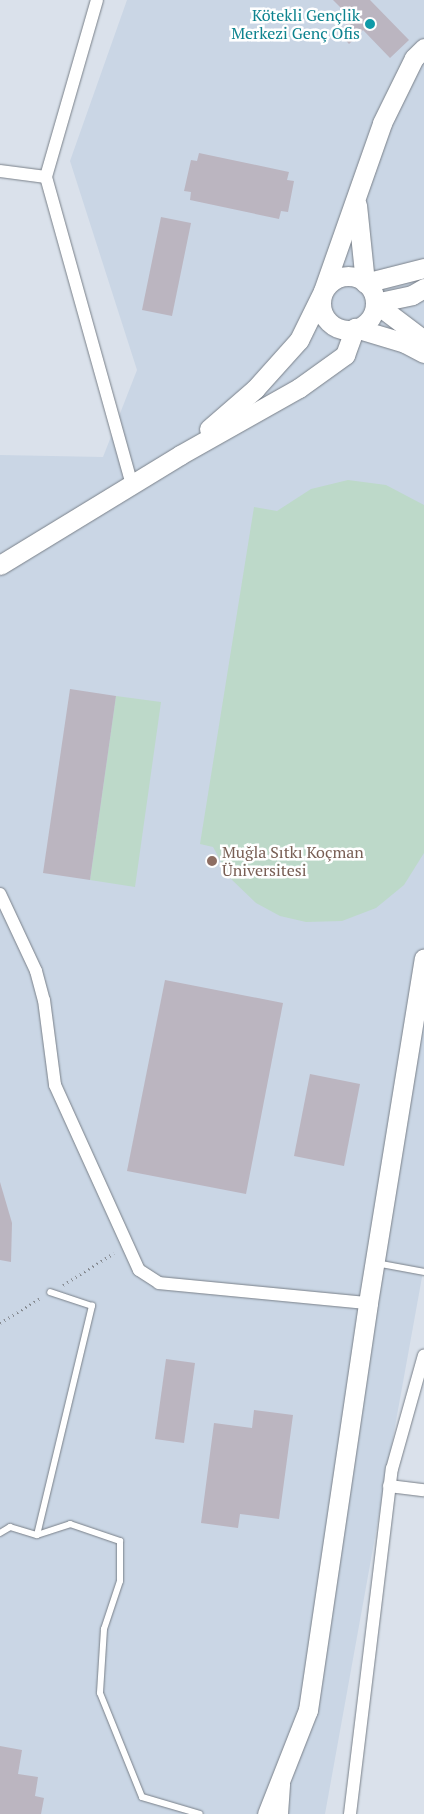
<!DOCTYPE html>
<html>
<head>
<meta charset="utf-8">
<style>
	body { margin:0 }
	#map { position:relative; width:424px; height:1814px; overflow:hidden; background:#dae1eb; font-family:"PT Serif",serif }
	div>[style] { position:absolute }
	.built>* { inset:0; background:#cad6e5 }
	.green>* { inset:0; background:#bdd9c9 }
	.building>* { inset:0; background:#bbb5c0 }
	.path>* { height:3px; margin-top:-1.5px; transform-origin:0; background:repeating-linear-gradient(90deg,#898e95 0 1px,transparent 0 5px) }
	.roads { filter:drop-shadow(0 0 1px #798089) drop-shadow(0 0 1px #798089) }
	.lane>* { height:6px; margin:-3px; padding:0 3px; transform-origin:3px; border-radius:3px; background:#fff }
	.street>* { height:12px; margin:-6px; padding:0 6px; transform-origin:6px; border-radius:6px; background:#fff }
	.secondary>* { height:19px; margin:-9.5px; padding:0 9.5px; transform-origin:9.5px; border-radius:9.5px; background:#fff }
	.secondary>.ring { margin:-9.5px; padding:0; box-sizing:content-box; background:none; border:19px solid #fff; border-radius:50% }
	.dots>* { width:14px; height:14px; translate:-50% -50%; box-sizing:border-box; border:2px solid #fff; border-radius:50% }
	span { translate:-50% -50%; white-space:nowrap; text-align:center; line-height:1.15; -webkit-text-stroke:5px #fff; paint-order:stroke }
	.culture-label { font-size:16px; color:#0d838f }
	.right { translate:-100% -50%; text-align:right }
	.education-label { font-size:16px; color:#785e54 }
	.left { translate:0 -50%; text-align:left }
</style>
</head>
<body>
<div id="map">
	<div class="built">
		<i style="clip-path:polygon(127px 0,424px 0,424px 1266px,325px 1814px,0 1814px,0 455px,103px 457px,137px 370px,70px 161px)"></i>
	</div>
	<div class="green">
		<i style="clip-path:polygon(348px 480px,386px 485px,424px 505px,424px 853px,404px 885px,376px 908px,342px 921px,306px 922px,280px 916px,256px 903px,230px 878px,213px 847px,200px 844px,254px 507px,277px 511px,311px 489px)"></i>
		<i style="clip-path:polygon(116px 696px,161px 702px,135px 887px,90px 880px)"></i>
	</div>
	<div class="building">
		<i style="clip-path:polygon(333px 0,370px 0,409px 40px,390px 58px,363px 30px,349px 44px,338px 32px,352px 19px)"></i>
		<i style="clip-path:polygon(199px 153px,289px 172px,287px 180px,294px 181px,288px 212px,281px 211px,279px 219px,190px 200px,191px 192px,184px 191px,191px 160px,197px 161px)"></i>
		<i style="clip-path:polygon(161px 217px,191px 223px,172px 316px,142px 310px)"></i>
		<i style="clip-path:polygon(70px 689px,116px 696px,90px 880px,43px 873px)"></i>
		<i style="clip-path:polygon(165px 980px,283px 1003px,246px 1194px,127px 1171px)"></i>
		<i style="clip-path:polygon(310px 1074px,360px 1084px,344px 1166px,294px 1156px)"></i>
		<i style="clip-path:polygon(0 1182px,12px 1223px,11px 1262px,0 1260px)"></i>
		<i style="clip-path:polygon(166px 1359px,195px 1363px,184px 1443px,155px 1439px)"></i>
		<i style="clip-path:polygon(254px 1410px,293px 1415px,279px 1519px,240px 1514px,238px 1528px,201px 1523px,214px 1423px,252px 1428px)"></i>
		<i style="clip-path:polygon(0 1746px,22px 1750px,18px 1774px,38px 1777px,35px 1796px,44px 1798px,41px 1814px,0 1814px)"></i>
	</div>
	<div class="path">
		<i style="left:63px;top:1285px;width:60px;rotate:-32.1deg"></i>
		<i style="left:0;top:1323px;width:49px;rotate:-31.8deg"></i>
	</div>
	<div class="roads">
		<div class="lane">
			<i style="left:376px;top:1263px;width:49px;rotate:10.6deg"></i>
			<i style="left:0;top:1533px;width:12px;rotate:-31deg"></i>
			<i style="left:10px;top:1527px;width:28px;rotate:17deg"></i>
			<i style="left:37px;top:1535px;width:236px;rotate:-76.5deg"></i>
			<i style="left:92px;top:1306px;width:44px;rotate:-161.6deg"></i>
			<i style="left:37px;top:1535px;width:35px;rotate:-18deg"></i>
			<i style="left:70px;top:1524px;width:53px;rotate:18.8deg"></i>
			<i style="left:120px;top:1541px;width:40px;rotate:90deg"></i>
			<i style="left:120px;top:1581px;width:51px;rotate:108.4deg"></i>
			<i style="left:104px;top:1629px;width:64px;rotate:93.6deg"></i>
			<i style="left:100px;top:1693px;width:112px;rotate:68deg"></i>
			<i style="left:142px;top:1797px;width:60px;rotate:16.3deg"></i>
		</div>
		<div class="street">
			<i style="left:97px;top:0;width:184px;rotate:106.1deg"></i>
			<i style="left:46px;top:177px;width:319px;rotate:74.4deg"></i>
			<i style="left:0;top:171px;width:46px;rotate:7.4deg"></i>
			<i style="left:0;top:894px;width:85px;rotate:64.9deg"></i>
			<i style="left:36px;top:971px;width:30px;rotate:75deg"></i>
			<i style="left:44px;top:1000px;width:86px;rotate:82.6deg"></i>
			<i style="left:55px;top:1085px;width:203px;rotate:65.6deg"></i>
			<i style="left:139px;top:1270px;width:24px;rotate:33deg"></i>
			<i style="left:159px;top:1283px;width:210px;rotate:5.5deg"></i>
			<i style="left:389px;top:1486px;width:35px;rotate:7deg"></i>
			<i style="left:282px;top:1814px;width:30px;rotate:-86deg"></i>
			<i style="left:350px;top:1814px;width:348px;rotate:-83.1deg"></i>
			<i style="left:392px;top:1469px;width:118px;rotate:-74.3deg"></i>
		</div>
		<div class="secondary">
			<i style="left:357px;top:205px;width:78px;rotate:84.1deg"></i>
			<i style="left:365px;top:283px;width:61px;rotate:-14.3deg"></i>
			<i class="ring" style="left:321px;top:276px;width:35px;height:35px"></i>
			<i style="left:375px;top:303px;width:61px;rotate:37.1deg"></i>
			<i style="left:375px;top:303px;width:38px;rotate:-12deg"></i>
			<i style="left:412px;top:295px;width:14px;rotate:-30deg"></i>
			<i style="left:209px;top:429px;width:61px;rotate:-41deg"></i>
			<i style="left:255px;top:389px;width:66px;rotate:-48.1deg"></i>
			<i style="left:299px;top:340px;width:55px;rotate:-63.9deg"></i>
			<i style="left:323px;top:291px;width:178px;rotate:-70.6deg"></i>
			<i style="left:382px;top:123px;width:72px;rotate:-63.8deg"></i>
			<i style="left:414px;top:58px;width:14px;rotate:-45deg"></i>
			<i style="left:0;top:565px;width:211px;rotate:-31.4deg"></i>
			<i style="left:180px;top:455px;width:137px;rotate:-29.4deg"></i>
			<i style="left:299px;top:388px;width:57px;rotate:-35.7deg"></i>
			<i style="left:345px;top:355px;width:29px;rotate:-70deg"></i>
			<i style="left:355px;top:328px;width:52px;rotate:16.7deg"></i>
			<i style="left:405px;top:343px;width:21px;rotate:28deg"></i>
			<i style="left:267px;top:1814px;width:112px;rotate:-68.5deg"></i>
			<i style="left:308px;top:1710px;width:411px;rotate:-81.6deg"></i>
			<i style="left:368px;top:1303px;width:349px;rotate:-80.8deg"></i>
		</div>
	</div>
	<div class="dots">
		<i style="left:370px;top:24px;background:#0f9aa8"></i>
		<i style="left:212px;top:861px;background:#8d6e63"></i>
	</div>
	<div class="culture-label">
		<span class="right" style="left:360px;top:24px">Kötekli Gençlik<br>Merkezi Genç Ofis</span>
	</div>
	<div class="education-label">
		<span class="left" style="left:222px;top:861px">Muğla Sıtkı Koçman<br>Üniversitesi</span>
	</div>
</div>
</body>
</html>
